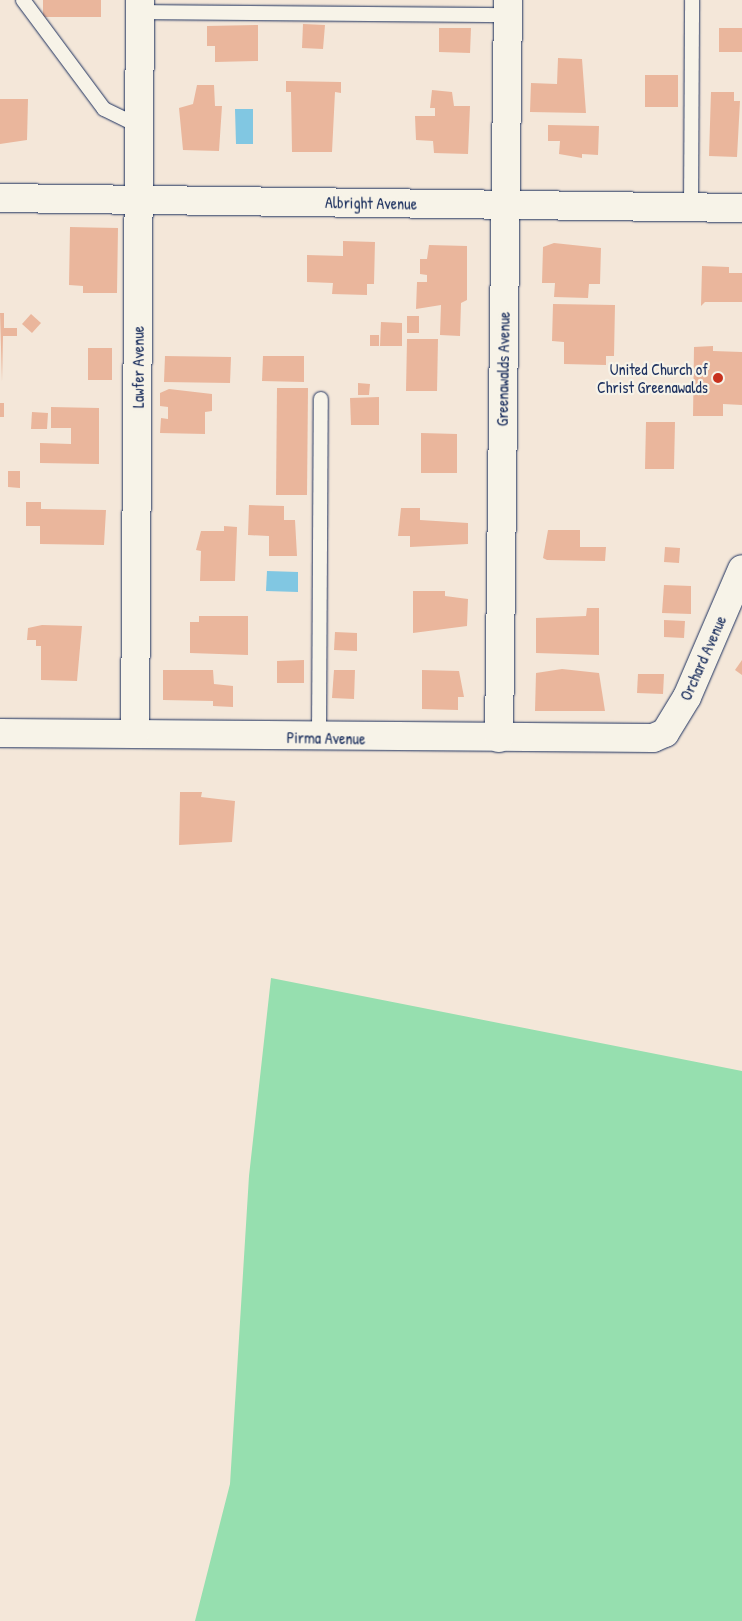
<!DOCTYPE html>
<html>
<head>
<meta charset="utf-8">
<style>
	body { margin:0 }
	#map { position:relative; width:742px; height:1621px; overflow:hidden; background:#f4e7d9; font-family:"Patrick Hand",sans-serif }
	div>[style] { position:absolute }
	.green>* { inset:0; background:#96dfaf }
	.water>* { inset:0; background:#81c7e2 }
	.building>* { inset:0; background:#eab69c }
	.roads { filter:drop-shadow(0 0 1px #1b2f5e) drop-shadow(0 0 1px #1b2f5e) }
	.lane>* { height:14px; margin:-7px; padding:0 7px; transform-origin:7px; border-radius:7px; background:#f7f3e8 }
	.street>* { height:28px; margin:-14px; padding:0 14px; transform-origin:14px; border-radius:14px; background:#f7f3e8 }
	.dots>* { width:14px; height:14px; translate:-50% -50%; box-sizing:border-box; border:2px solid #f7f3e8; border-radius:50% }
	span { translate:-50% -50%; white-space:nowrap; text-align:center; line-height:1.15; -webkit-text-stroke:4.5px #f7f3e8; paint-order:stroke }
	.street-label { font-size:16px; color:#1b2f5e }
	.poi-label { font-size:16px; color:#1b2f5e }
	.right { translate:-100% -50%; text-align:right }
</style>
</head>
<body>
<div id="map">
	<div class="green">
		<i style="clip-path:polygon(271px 978px,742px 1071px,742px 1621px,195px 1621px,230px 1484px,249px 1176px)"></i>
	</div>
	<div class="water">
		<i style="clip-path:polygon(235px 109px,253px 109px,253px 144px,236px 144px)"></i>
		<i style="clip-path:polygon(267px 571px,298px 572px,298px 592px,266px 591px)"></i>
	</div>
	<div class="building">
		<i style="clip-path:polygon(43px 0,101px 0,101px 17px,43px 17px)"></i>
		<i style="clip-path:polygon(303px 24px,325px 25px,323px 49px,302px 48px)"></i>
		<i style="clip-path:polygon(258px 25px,258px 61px,215px 62px,215px 46px,207px 46px,207px 26px)"></i>
		<i style="clip-path:polygon(439px 28px,471px 28px,470px 53px,439px 52px)"></i>
		<i style="clip-path:polygon(719px 28px,742px 28px,742px 52px,719px 52px)"></i>
		<i style="clip-path:polygon(558px 58px,582px 59px,586px 113px,530px 112px,531px 83px,557px 84px)"></i>
		<i style="clip-path:polygon(645px 75px,678px 75px,678px 107px,645px 107px)"></i>
		<i style="clip-path:polygon(286px 81px,341px 82px,341px 93px,335px 92px,332px 152px,292px 152px,291px 92px,286px 92px)"></i>
		<i style="clip-path:polygon(197px 85px,214px 85px,215px 106px,222px 106px,219px 151px,183px 150px,179px 108px,193px 104px)"></i>
		<i style="clip-path:polygon(432px 90px,452px 92px,454px 106px,470px 106px,468px 154px,434px 153px,433px 141px,416px 140px,415px 116px,435px 116px,435px 108px,430px 108px)"></i>
		<i style="clip-path:polygon(711px 92px,734px 92px,734px 101px,740px 101px,737px 157px,709px 156px)"></i>
		<i style="clip-path:polygon(0 99px,28px 99px,27px 140px,0 144px)"></i>
		<i style="clip-path:polygon(548px 125px,599px 126px,598px 155px,582px 154px,582px 158px,559px 154px,560px 141px,548px 141px)"></i>
		<i style="clip-path:polygon(70px 227px,118px 228px,117px 293px,83px 293px,83px 286px,69px 285px)"></i>
		<i style="clip-path:polygon(343px 241px,375px 242px,374px 284px,367px 284px,367px 295px,332px 294px,333px 283px,307px 282px,307px 255px,343px 256px)"></i>
		<i style="clip-path:polygon(554px 243px,601px 248px,600px 284px,589px 284px,588px 298px,554px 297px,555px 283px,542px 283px,543px 247px)"></i>
		<i style="clip-path:polygon(429px 245px,467px 246px,467px 300px,461px 303px,460px 336px,440px 335px,441px 305px,416px 309px,417px 282px,427px 282px,427px 275px,420px 274px,420px 259px,427px 259px)"></i>
		<i style="clip-path:polygon(702px 266px,729px 267px,729px 273px,742px 273px,742px 302px,705px 302px,701px 306px)"></i>
		<i style="clip-path:polygon(553px 304px,615px 305px,614px 356px,606px 356px,606px 365px,564px 364px,564px 342px,552px 341px)"></i>
		<i style="clip-path:polygon(0 313px,4px 313px,4px 328px,17px 328px,17px 336px,3px 336px,2px 382px)"></i>
		<i style="clip-path:polygon(31px 314px,41px 323px,32px 333px,22px 324px)"></i>
		<i style="clip-path:polygon(407px 316px,419px 316px,419px 333px,407px 333px)"></i>
		<i style="clip-path:polygon(381px 322px,402px 323px,402px 346px,380px 346px)"></i>
		<i style="clip-path:polygon(370px 335px,379px 335px,379px 346px,370px 346px)"></i>
		<i style="clip-path:polygon(407px 339px,438px 339px,437px 391px,406px 391px)"></i>
		<i style="clip-path:polygon(713px 346px,713px 351px,742px 352px,742px 405px,723px 404px,723px 416px,693px 416px,694px 347px)"></i>
		<i style="clip-path:polygon(88px 348px,112px 348px,112px 380px,88px 380px)"></i>
		<i style="clip-path:polygon(165px 356px,231px 357px,230px 383px,164px 382px)"></i>
		<i style="clip-path:polygon(263px 356px,304px 356px,304px 382px,262px 381px)"></i>
		<i style="clip-path:polygon(358px 383px,370px 384px,369px 395px,358px 395px)"></i>
		<i style="clip-path:polygon(277px 388px,308px 388px,307px 495px,276px 495px)"></i>
		<i style="clip-path:polygon(169px 389px,212px 394px,212px 411px,205px 412px,205px 434px,160px 433px,161px 418px,168px 419px,168px 407px,160px 406px,160px 393px)"></i>
		<i style="clip-path:polygon(379px 397px,379px 425px,351px 425px,350px 398px)"></i>
		<i style="clip-path:polygon(0 403px,4px 403px,4px 417px,0 417px)"></i>
		<i style="clip-path:polygon(51px 407px,99px 408px,99px 464px,40px 463px,40px 443px,71px 444px,71px 428px,51px 428px)"></i>
		<i style="clip-path:polygon(32px 412px,48px 413px,47px 429px,31px 429px)"></i>
		<i style="clip-path:polygon(646px 422px,675px 422px,674px 469px,645px 469px)"></i>
		<i style="clip-path:polygon(421px 433px,457px 434px,457px 473px,421px 473px)"></i>
		<i style="clip-path:polygon(8px 471px,20px 471px,20px 488px,8px 487px)"></i>
		<i style="clip-path:polygon(26px 502px,41px 502px,41px 509px,106px 510px,104px 545px,40px 544px,40px 526px,26px 526px)"></i>
		<i style="clip-path:polygon(249px 505px,284px 506px,284px 520px,295px 520px,297px 556px,269px 556px,269px 536px,248px 535px)"></i>
		<i style="clip-path:polygon(401px 508px,420px 508px,420px 520px,468px 523px,468px 544px,410px 547px,410px 536px,398px 536px)"></i>
		<i style="clip-path:polygon(224px 526px,237px 527px,235px 581px,200px 581px,201px 551px,196px 550px,201px 531px,224px 531px)"></i>
		<i style="clip-path:polygon(548px 530px,580px 530px,580px 547px,606px 547px,605px 561px,547px 560px,543px 558px)"></i>
		<i style="clip-path:polygon(665px 547px,680px 548px,679px 563px,664px 562px)"></i>
		<i style="clip-path:polygon(664px 585px,691px 586px,691px 614px,662px 613px)"></i>
		<i style="clip-path:polygon(413px 591px,445px 591px,445px 596px,468px 599px,467px 626px,413px 633px)"></i>
		<i style="clip-path:polygon(587px 608px,599px 608px,599px 655px,536px 653px,536px 618px,586px 616px)"></i>
		<i style="clip-path:polygon(199px 616px,248px 616px,248px 655px,190px 653px,190px 622px,199px 622px)"></i>
		<i style="clip-path:polygon(664px 620px,685px 621px,684px 638px,664px 637px)"></i>
		<i style="clip-path:polygon(42px 625px,82px 626px,77px 681px,41px 680px,41px 646px,36px 646px,36px 640px,27px 640px,28px 628px)"></i>
		<i style="clip-path:polygon(335px 632px,357px 633px,357px 651px,334px 650px)"></i>
		<i style="clip-path:polygon(304px 660px,304px 683px,277px 683px,277px 661px)"></i>
		<i style="clip-path:polygon(742px 660px,742px 675px,735px 670px)"></i>
		<i style="clip-path:polygon(562px 669px,599px 673px,605px 711px,535px 711px,536px 673px)"></i>
		<i style="clip-path:polygon(163px 670px,213px 670px,214px 684px,233px 686px,233px 707px,213px 706px,213px 701px,163px 700px)"></i>
		<i style="clip-path:polygon(334px 670px,355px 670px,354px 699px,332px 698px)"></i>
		<i style="clip-path:polygon(422px 670px,459px 671px,464px 697px,458px 697px,458px 710px,422px 709px)"></i>
		<i style="clip-path:polygon(638px 674px,664px 674px,663px 694px,637px 693px)"></i>
		<i style="clip-path:polygon(180px 792px,202px 792px,201px 797px,235px 801px,232px 842px,179px 845px)"></i>
	</div>
	<div class="roads">
		<div class="lane">
			<i style="left:23px;top:0;width:136px;rotate:53.4deg"></i>
			<i style="left:104px;top:109px;width:39px;rotate:26deg"></i>
			<i style="left:140px;top:12px;width:368px;rotate:0.5deg"></i>
			<i style="left:691px;top:208px;width:208px;rotate:-89.7deg"></i>
			<i style="left:319px;top:738px;width:339px;rotate:-89.7deg"></i>
		</div>
		<div class="street">
			<i style="left:0;top:198px;width:742px;rotate:0.77deg"></i>
			<i style="left:0;top:733px;width:653px;rotate:0.44deg"></i>
			<i style="left:653px;top:738px;width:13px;rotate:-23deg"></i>
			<i style="left:665px;top:733px;width:42px;rotate:-58.6deg"></i>
			<i style="left:687px;top:697px;width:139px;rotate:-66.7deg"></i>
			<i style="left:135px;top:734px;width:734px;rotate:-89.61deg"></i>
			<i style="left:499px;top:738px;width:738px;rotate:-89.3deg"></i>
		</div>
	</div>
	<div class="dots">
		<i style="left:718px;top:378px;background:#c8321e"></i>
	</div>
	<div class="street-label">
		<span style="left:371px;top:203px;rotate:1deg">Albright Avenue</span>
		<span style="left:138px;top:367px;rotate:-90deg">Lawfer Avenue</span>
		<span style="left:503px;top:369px;rotate:-89deg">Greenawalds Avenue</span>
		<span style="left:703px;top:658px;rotate:-66deg">Orchard Avenue</span>
		<span style="left:326px;top:738px;rotate:1deg">Pirma Avenue</span>
	</div>
	<div class="poi-label">
		<span class="right" style="left:708px;top:378px">United Church of<br>Christ Greenawalds</span>
	</div>
</div>
</body>
</html>
